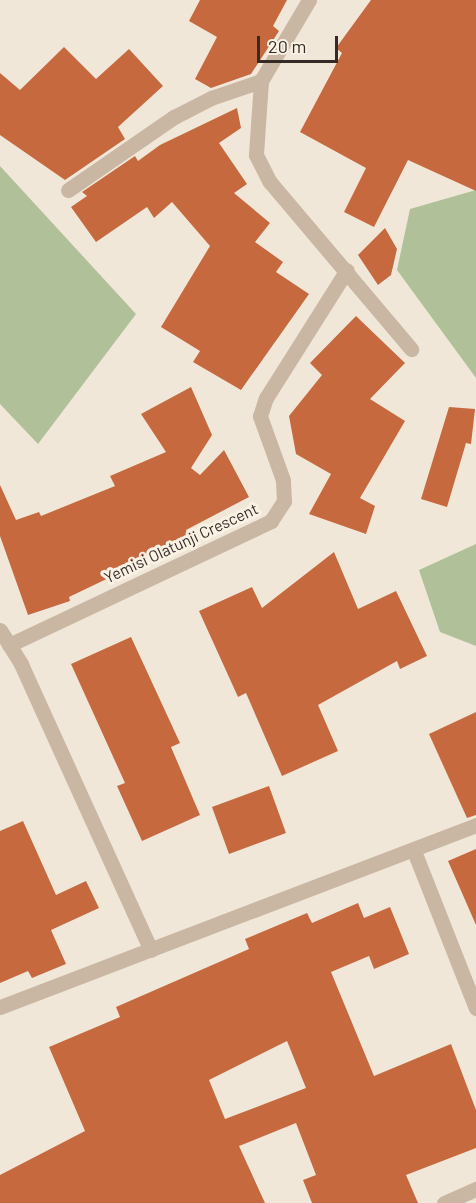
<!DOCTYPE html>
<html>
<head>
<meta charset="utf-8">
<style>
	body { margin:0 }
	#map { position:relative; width:476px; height:1203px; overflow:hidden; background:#f1e7d8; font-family:Barlow,sans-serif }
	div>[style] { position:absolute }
	.green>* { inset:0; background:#b0c098 }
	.building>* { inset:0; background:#c7693f }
	.minor>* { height:15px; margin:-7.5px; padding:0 7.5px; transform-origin:7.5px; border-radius:7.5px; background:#c9b7a4 }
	span { translate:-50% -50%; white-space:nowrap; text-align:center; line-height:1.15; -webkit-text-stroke:6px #f9f1e4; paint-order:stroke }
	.street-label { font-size:16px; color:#342b26 }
	.scale { position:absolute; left:257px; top:36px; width:81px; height:27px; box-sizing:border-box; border:3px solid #342b26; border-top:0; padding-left:8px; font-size:18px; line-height:21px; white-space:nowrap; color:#342b26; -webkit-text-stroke:4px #f9f1e4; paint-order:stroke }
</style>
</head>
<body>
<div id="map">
	<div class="green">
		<i style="clip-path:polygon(0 166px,136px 314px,38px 444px,0 404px)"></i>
		<i style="clip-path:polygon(476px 190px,476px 378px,397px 270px,410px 209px)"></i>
		<i style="clip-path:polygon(476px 544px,476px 646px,440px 632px,419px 570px)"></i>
	</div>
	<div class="building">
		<i style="clip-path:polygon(200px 0,287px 0,273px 26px,279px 31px,251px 74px,211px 88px,195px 79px,217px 37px,189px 21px)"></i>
		<i style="clip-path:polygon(371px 0,476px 0,476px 191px,408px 160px,374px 227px,344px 212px,366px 168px,300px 132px,342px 53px,336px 48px)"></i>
		<i style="clip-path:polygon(64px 47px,96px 79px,129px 49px,163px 86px,118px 127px,125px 139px,65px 180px,0 135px,0 73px,20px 90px)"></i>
		<i style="clip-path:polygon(237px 108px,241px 128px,219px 143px,247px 184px,234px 193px,270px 223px,255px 242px,283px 262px,276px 272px,309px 294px,241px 390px,193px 362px,200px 351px,161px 327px,210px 246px,172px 202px,154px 218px,147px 207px,96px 242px,71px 207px,87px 196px,82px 192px,135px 156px,138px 161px,160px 145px)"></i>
		<i style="clip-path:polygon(385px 228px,397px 249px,391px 275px,378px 285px,358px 255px)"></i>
		<i style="clip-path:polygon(356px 316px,405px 363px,370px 399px,405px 421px,360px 498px,375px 506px,366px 534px,309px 514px,331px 474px,296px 454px,289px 416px,322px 375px,310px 363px)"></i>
		<i style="clip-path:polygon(191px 387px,212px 435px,191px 468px,200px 475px,224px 450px,249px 497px,186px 530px,190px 539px,69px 597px,70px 601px,28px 615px,0 536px,0 485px,16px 520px,39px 512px,41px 516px,115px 486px,110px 476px,166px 452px,141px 414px)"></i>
		<i style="clip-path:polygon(449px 407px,475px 409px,471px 444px,466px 443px,447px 507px,421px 499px)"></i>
		<i style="clip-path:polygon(334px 552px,358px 609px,396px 591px,427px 656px,400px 669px,397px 661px,318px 705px,338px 751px,282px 776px,246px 693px,238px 697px,199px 611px,252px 587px,262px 608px)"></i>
		<i style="clip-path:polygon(131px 637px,180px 743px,171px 747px,200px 815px,142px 841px,117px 786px,125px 783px,71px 664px)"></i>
		<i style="clip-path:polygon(476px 712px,476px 815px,467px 818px,429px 734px)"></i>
		<i style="clip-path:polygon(269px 786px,286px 833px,229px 854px,212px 807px)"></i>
		<i style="clip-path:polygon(23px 821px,56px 895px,86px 881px,99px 908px,51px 930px,66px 964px,32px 978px,28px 971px,0 983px,0 831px)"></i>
		<i style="clip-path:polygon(476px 849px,476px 925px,448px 861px)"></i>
		<i style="clip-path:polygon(evenodd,358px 903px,364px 918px,390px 907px,409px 954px,374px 969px,369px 956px,331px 972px,374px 1076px,451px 1044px,476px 1110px,476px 1148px,406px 1175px,418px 1203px,312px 1203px,303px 1180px,316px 1175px,296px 1123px,239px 1146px,265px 1203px,0 1203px,0 1175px,85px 1131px,49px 1047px,120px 1017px,116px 1007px,249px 949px,245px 939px,307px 913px,312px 923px,358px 903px,287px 1041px,306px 1088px,225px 1119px,209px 1080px,287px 1041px)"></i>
	</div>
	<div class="minor">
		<i style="left:309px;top:0;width:94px;rotate:120.7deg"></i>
		<i style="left:261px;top:81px;width:74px;rotate:93.9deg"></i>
		<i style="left:256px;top:155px;width:30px;rotate:63deg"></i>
		<i style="left:270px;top:182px;width:219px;rotate:49.8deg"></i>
		<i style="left:68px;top:190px;width:129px;rotate:-34.6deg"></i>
		<i style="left:174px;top:117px;width:42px;rotate:-27.2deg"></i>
		<i style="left:211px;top:98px;width:53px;rotate:-18.8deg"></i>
		<i style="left:0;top:630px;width:40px;rotate:58deg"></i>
		<i style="left:21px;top:664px;width:314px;rotate:65.6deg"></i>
		<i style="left:9px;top:645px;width:290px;rotate:-25.3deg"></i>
		<i style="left:271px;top:521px;width:24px;rotate:-57deg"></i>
		<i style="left:284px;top:501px;width:21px;rotate:-93deg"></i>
		<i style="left:283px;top:480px;width:68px;rotate:-109.8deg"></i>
		<i style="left:260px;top:416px;width:19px;rotate:-72deg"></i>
		<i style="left:266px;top:398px;width:151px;rotate:-57.7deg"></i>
		<i style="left:414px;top:851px;width:169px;rotate:68.5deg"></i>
		<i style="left:0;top:1007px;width:510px;rotate:-20.92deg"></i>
		<i style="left:444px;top:1203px;width:35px;rotate:-24deg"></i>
	</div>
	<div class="street-label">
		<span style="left:181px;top:543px;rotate:-25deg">Yemisi Olatunji Crescent</span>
	</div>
	<div class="scale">20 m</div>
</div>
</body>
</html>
